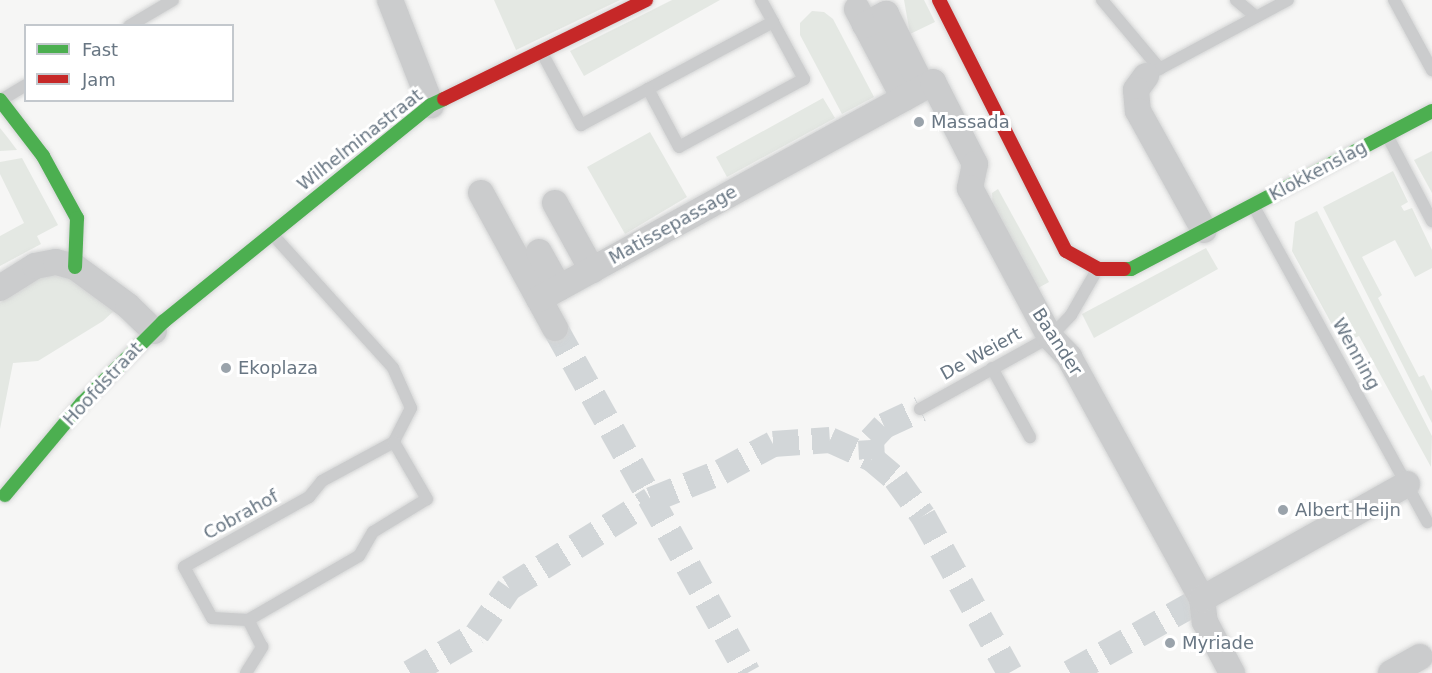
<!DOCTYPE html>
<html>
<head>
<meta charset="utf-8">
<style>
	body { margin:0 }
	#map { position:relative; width:1432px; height:673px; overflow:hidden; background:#f6f6f5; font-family:"DejaVu Sans",sans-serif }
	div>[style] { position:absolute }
	.green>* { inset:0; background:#e4e8e3 }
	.street-tunnel>* { height:26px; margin-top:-13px; transform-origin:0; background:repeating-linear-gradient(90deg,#d2d6d8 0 26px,transparent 0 39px) }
	.roads { filter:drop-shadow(0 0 2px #d3d4d4) drop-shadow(0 0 2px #d3d4d4) }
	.lane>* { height:12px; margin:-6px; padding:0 6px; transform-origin:6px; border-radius:6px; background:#cbcccd }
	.street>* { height:26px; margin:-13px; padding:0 13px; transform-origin:13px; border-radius:13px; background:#cbcccd }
	.fast>* { height:14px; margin:-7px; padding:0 7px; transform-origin:7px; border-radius:7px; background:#4caf50 }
	.jam>* { height:14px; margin:-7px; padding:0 7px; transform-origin:7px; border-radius:7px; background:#c62828 }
	.dots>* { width:16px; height:16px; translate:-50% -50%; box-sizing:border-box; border:3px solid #fff; border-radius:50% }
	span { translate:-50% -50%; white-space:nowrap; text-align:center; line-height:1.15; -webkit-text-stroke:6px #fff; paint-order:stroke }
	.poi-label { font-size:18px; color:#687683 }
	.left { translate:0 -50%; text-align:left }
	.street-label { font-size:18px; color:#687683 }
	.legend { position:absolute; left:24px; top:24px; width:210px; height:78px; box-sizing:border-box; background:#fff; border:2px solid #c3c8cd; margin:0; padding:8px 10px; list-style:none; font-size:18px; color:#687683 }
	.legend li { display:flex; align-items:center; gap:12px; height:30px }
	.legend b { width:30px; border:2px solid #c3c8cd }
</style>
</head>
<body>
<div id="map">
	<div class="green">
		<i style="clip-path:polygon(494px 0,620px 0,516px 50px)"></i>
		<i style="clip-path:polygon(672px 0,720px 0,584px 76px,570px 51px)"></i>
		<i style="clip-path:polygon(904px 0,924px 0,935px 22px,910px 34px)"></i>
		<i style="clip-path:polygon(812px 11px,824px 12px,833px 19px,874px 97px,842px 114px,800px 35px,800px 23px)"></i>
		<i style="clip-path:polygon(823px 98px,835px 118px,727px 177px,716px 157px)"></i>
		<i style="clip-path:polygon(0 128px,8px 138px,17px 150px,0 151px)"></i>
		<i style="clip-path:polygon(650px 132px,687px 197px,625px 234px,587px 167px)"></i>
		<i style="clip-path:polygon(1432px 151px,1432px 193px,1414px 160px)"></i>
		<i style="clip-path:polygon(22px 158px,58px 225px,37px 236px,41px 244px,0 266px,0 236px,24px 223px,0 174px,0 162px)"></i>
		<i style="clip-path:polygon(1393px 171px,1408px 202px,1401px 206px,1404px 211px,1412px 208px,1432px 250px,1432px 268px,1415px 277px,1395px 240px,1362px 257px,1382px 295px,1378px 298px,1419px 377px,1424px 375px,1432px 391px,1432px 423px,1323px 207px)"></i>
		<i style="clip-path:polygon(998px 189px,1049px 282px,1031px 292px,994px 224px,992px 193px)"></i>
		<i style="clip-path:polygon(1317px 211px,1432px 436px,1431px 467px,1359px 336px,1342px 343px,1292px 251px,1295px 222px)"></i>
		<i style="clip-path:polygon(1206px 248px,1218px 269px,1094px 338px,1082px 314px)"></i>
		<i style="clip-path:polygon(51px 275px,73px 279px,116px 309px,103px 321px,38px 361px,13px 363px,0 429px,0 303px,26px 281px)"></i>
	</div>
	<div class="street-tunnel">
		<i style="left:555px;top:328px;width:395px;rotate:60.8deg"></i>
		<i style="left:872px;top:459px;width:19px;rotate:-93deg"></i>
		<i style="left:871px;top:440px;width:19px;rotate:-47deg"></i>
		<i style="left:884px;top:426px;width:40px;rotate:-25deg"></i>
		<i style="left:410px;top:673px;width:78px;rotate:-30.2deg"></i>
		<i style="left:477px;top:634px;width:56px;rotate:-55.2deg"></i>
		<i style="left:509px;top:588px;width:167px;rotate:-31.8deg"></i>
		<i style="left:651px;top:500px;width:75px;rotate:-21.8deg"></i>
		<i style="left:721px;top:472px;width:59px;rotate:-28.3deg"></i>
		<i style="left:773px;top:444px;width:57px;rotate:-4deg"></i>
		<i style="left:830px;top:440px;width:46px;rotate:24.3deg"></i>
		<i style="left:872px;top:459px;width:31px;rotate:40deg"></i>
		<i style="left:896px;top:479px;width:46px;rotate:53.9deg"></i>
		<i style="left:923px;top:516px;width:179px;rotate:61deg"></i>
		<i style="left:1070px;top:673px;width:151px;rotate:-29.3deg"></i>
	</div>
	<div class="roads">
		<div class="lane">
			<i style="left:761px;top:0;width:25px;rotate:61deg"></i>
			<i style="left:773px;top:22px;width:65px;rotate:61.5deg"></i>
			<i style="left:804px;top:79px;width:142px;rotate:151.5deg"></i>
			<i style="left:679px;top:147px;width:66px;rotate:-118.1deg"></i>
			<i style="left:648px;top:89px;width:142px;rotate:-28.2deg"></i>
			<i style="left:1102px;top:0;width:90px;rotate:50deg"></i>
			<i style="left:1236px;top:0;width:26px;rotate:40deg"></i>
			<i style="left:1394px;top:0;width:80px;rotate:61.5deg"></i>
			<i style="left:129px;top:26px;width:51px;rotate:-30.6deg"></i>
			<i style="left:542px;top:53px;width:82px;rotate:61.6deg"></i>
			<i style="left:581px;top:125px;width:76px;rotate:-28.2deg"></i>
			<i style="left:1146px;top:76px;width:161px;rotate:-28.2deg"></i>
			<i style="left:1px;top:100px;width:29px;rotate:-31deg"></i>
			<i style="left:1388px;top:137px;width:95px;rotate:62.4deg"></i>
			<i style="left:1253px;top:205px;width:362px;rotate:61.2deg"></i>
			<i style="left:273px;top:235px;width:179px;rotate:47.9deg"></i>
			<i style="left:393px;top:368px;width:44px;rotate:65.8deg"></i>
			<i style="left:411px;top:408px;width:38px;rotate:117deg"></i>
			<i style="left:394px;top:442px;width:82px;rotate:151.6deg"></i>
			<i style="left:322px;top:481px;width:21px;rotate:129deg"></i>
			<i style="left:309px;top:497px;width:143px;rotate:150.8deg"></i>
			<i style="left:184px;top:567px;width:58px;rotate:61.2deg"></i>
			<i style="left:212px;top:618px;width:36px;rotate:3deg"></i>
			<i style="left:248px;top:620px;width:128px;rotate:-30deg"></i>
			<i style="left:359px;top:556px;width:28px;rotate:-60deg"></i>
			<i style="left:373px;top:532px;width:63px;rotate:-31.4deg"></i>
			<i style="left:427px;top:499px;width:66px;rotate:-120.1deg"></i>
			<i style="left:992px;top:368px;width:79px;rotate:61.2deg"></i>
			<i style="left:920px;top:409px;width:149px;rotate:-29deg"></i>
			<i style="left:1050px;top:337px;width:30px;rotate:-46deg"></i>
			<i style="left:1071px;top:315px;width:52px;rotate:-60deg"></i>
			<i style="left:246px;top:673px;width:31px;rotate:-58deg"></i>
			<i style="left:262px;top:647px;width:30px;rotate:-117deg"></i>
		</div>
		<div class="street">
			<i style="left:390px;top:0;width:113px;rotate:68.7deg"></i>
			<i style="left:857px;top:9px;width:101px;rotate:62.2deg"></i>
			<i style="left:865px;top:25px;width:24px;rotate:-28deg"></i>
			<i style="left:886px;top:14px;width:72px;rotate:63.4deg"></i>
			<i style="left:1146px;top:76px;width:17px;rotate:126deg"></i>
			<i style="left:1136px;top:90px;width:21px;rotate:85deg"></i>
			<i style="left:1138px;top:111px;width:136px;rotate:61deg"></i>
			<i style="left:481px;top:193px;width:154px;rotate:61.3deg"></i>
			<i style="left:555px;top:203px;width:77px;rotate:61.1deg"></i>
			<i style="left:539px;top:252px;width:41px;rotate:60.9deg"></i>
			<i style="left:0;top:288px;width:41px;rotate:-32.2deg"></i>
			<i style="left:35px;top:266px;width:21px;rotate:-11deg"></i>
			<i style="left:56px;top:262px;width:20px;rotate:15deg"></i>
			<i style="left:75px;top:267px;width:66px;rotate:36.3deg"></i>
			<i style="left:128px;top:306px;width:36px;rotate:44deg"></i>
			<i style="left:539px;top:299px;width:450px;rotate:-28.8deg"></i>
			<i style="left:933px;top:82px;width:92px;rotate:62.9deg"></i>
			<i style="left:975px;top:164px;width:25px;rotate:102deg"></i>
			<i style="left:970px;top:188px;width:169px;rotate:61.8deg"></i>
			<i style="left:1050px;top:337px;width:28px;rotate:46deg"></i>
			<i style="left:1069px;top:357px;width:276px;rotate:61.2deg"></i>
			<i style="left:1202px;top:599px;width:23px;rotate:83deg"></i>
			<i style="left:1205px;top:622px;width:58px;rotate:62.1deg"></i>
			<i style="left:1202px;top:599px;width:235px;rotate:-29.3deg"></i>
			<i style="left:1391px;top:673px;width:33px;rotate:-29deg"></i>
		</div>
		<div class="fast">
			<i style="left:0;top:100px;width:71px;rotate:52.5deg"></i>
			<i style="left:43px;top:156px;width:71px;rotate:61.3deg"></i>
			<i style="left:77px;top:218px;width:49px;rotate:92.3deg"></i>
			<i style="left:1124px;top:269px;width:7px"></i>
			<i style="left:1131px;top:269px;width:340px;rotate:-27.7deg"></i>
			<i style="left:5px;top:495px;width:120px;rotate:-50.1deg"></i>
			<i style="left:82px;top:403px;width:115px;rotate:-45deg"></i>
			<i style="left:163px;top:322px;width:345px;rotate:-39deg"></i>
			<i style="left:431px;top:105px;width:14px;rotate:-25deg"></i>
		</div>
		<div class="jam">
			<i style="left:939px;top:0;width:281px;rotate:63.2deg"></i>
			<i style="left:1066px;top:251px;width:37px;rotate:29deg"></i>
			<i style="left:1098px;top:269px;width:26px"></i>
			<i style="left:444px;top:99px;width:225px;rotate:-26.1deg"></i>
		</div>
	</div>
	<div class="dots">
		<i style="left:919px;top:122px;background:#9aa3ab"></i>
		<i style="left:226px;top:368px;background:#9aa3ab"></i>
		<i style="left:1283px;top:510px;background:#9aa3ab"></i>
		<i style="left:1170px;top:643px;background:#9aa3ab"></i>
	</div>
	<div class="poi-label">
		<span class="left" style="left:931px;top:122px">Massada</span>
		<span class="left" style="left:238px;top:368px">Ekoplaza</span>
		<span class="left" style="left:1295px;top:510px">Albert Heijn</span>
		<span class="left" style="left:1182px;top:643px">Myriade</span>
	</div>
	<div class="street-label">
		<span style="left:360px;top:140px;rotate:-38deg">Wilhelminastraat</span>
		<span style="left:1318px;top:171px;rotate:-28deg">Klokkenslag</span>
		<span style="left:673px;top:225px;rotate:-29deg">Matissepassage</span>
		<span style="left:1057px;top:342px;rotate:57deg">Baander</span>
		<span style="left:981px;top:354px;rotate:-29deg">De Weiert</span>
		<span style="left:1356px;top:354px;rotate:61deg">Wenning</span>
		<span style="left:103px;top:384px;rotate:-47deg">Hoofdstraat</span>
		<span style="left:241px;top:515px;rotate:-29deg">Cobrahof</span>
	</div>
	<ul class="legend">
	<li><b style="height:8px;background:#4caf50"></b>Fast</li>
	<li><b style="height:8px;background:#c62828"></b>Jam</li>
	</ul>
</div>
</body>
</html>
